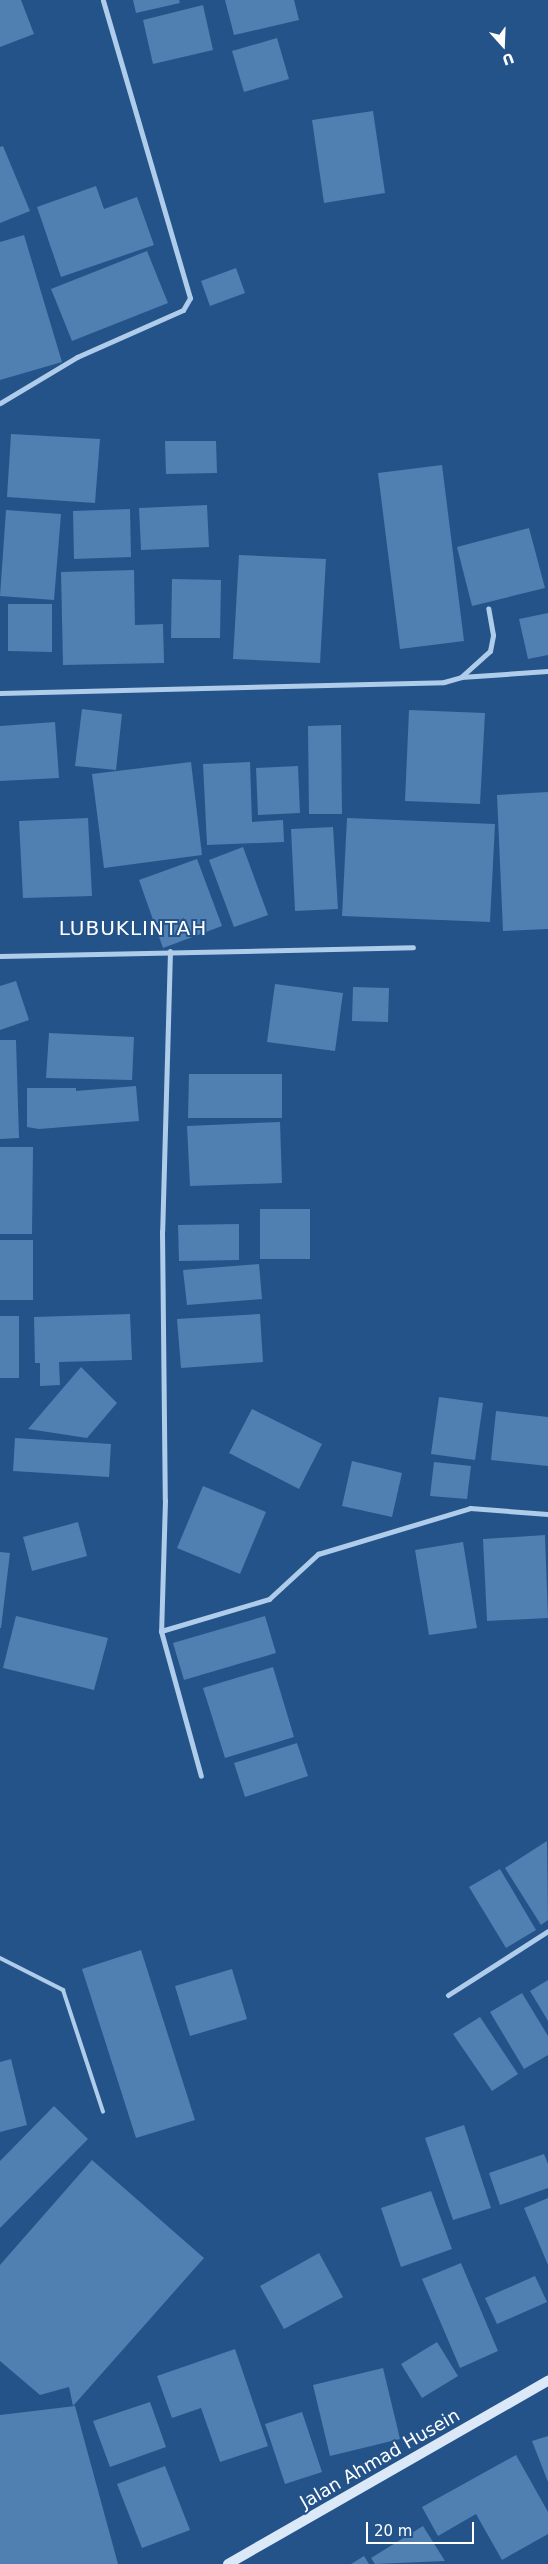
<!DOCTYPE html>
<html>
<head>
<meta charset="utf-8">
<style>
	body { margin:0 }
	#map { position:relative; width:548px; height:2564px; overflow:hidden; background:#235389; font-family:"DejaVu Sans",sans-serif }
	div>[style] { position:absolute }
	.building>* { inset:0; background:#507fb2 }
	.lane>* { height:4px; margin:-2px; padding:0 2px; transform-origin:2px; border-radius:2px; background:#afccea }
	.street>* { height:5px; margin:-2.5px; padding:0 2.5px; transform-origin:2.5px; border-radius:2.5px; background:#afccea }
	.secondary>* { height:10px; margin:-5px; padding:0 5px; transform-origin:5px; border-radius:5px; background:#dae8f8 }
	span { translate:-50% -50%; white-space:nowrap; text-align:center; line-height:1.15; -webkit-text-stroke:4px #235389; paint-order:stroke }
	.street-label { font-size:18px; color:#fff }
	.quarter-label { font-size:20px; color:#fff; letter-spacing:1px }
	.north { position:absolute; left:478px; top:20px; width:50px; height:50px; -webkit-text-stroke:4px #235389; paint-order:stroke; rotate:160deg; font-size:14px; font-weight:700; line-height:20px; text-align:center; color:#fff }
	.north::after { content:''; display:block; margin:auto; width:18px; height:22px; background:#fff; clip-path:polygon(50% 0,100% 100%,50% 72%,0 100%) }
	.scale { position:absolute; left:366px; top:2522px; width:108px; height:22px; box-sizing:border-box; border:2px solid #fff; border-top:0; padding-left:6px; font-size:15px; line-height:18px; white-space:nowrap; color:#fff; -webkit-text-stroke:4px #235389; paint-order:stroke }
</style>
</head>
<body>
<div id="map">
	<div class="building">
		<i style="clip-path:polygon(0 0,21px 0,34px 34px,0 47px)"></i>
		<i style="clip-path:polygon(133px 0,179px 0,180px 3px,136px 13px)"></i>
		<i style="clip-path:polygon(225px 0,294px 0,299px 20px,234px 35px)"></i>
		<i style="clip-path:polygon(203px 5px,213px 50px,153px 64px,143px 20px)"></i>
		<i style="clip-path:polygon(277px 38px,289px 79px,244px 92px,232px 51px)"></i>
		<i style="clip-path:polygon(373px 111px,385px 193px,324px 203px,312px 120px)"></i>
		<i style="clip-path:polygon(3px 146px,30px 211px,0 223px,0 147px)"></i>
		<i style="clip-path:polygon(96px 186px,104px 209px,137px 197px,154px 245px,61px 277px,37px 207px)"></i>
		<i style="clip-path:polygon(24px 235px,62px 362px,0 380px,0 242px)"></i>
		<i style="clip-path:polygon(147px 251px,168px 303px,72px 341px,51px 289px)"></i>
		<i style="clip-path:polygon(236px 268px,245px 293px,210px 306px,201px 281px)"></i>
		<i style="clip-path:polygon(11px 434px,100px 439px,95px 503px,7px 497px)"></i>
		<i style="clip-path:polygon(165px 441px,216px 441px,217px 473px,166px 474px)"></i>
		<i style="clip-path:polygon(442px 465px,464px 641px,400px 649px,378px 473px)"></i>
		<i style="clip-path:polygon(207px 505px,209px 547px,141px 550px,139px 508px)"></i>
		<i style="clip-path:polygon(130px 509px,131px 557px,74px 559px,73px 511px)"></i>
		<i style="clip-path:polygon(6px 510px,61px 514px,54px 600px,0 596px)"></i>
		<i style="clip-path:polygon(529px 528px,545px 588px,472px 606px,457px 547px)"></i>
		<i style="clip-path:polygon(239px 555px,326px 559px,320px 663px,233px 659px)"></i>
		<i style="clip-path:polygon(134px 570px,135px 625px,163px 624px,164px 663px,63px 665px,61px 572px)"></i>
		<i style="clip-path:polygon(172px 579px,221px 580px,220px 638px,171px 638px)"></i>
		<i style="clip-path:polygon(8px 604px,52px 604px,52px 652px,8px 651px)"></i>
		<i style="clip-path:polygon(548px 613px,548px 655px,528px 659px,519px 619px)"></i>
		<i style="clip-path:polygon(82px 709px,122px 714px,116px 770px,75px 766px)"></i>
		<i style="clip-path:polygon(409px 710px,485px 713px,480px 804px,405px 801px)"></i>
		<i style="clip-path:polygon(55px 722px,59px 778px,0 781px,0 726px)"></i>
		<i style="clip-path:polygon(341px 725px,342px 814px,309px 814px,308px 726px)"></i>
		<i style="clip-path:polygon(191px 762px,202px 855px,104px 868px,92px 774px)"></i>
		<i style="clip-path:polygon(250px 762px,252px 822px,283px 820px,284px 842px,207px 845px,203px 764px)"></i>
		<i style="clip-path:polygon(298px 766px,300px 813px,258px 815px,256px 768px)"></i>
		<i style="clip-path:polygon(548px 792px,548px 929px,503px 931px,497px 795px)"></i>
		<i style="clip-path:polygon(88px 818px,92px 896px,23px 898px,19px 821px)"></i>
		<i style="clip-path:polygon(347px 818px,495px 824px,490px 922px,342px 916px)"></i>
		<i style="clip-path:polygon(333px 827px,338px 909px,295px 911px,291px 829px)"></i>
		<i style="clip-path:polygon(243px 847px,268px 915px,234px 927px,209px 860px)"></i>
		<i style="clip-path:polygon(197px 859px,222px 926px,163px 948px,139px 880px)"></i>
		<i style="clip-path:polygon(16px 981px,29px 1020px,0 1030px,0 986px)"></i>
		<i style="clip-path:polygon(275px 984px,343px 993px,335px 1051px,267px 1042px)"></i>
		<i style="clip-path:polygon(353px 987px,389px 988px,388px 1022px,352px 1021px)"></i>
		<i style="clip-path:polygon(49px 1033px,134px 1037px,132px 1080px,46px 1078px)"></i>
		<i style="clip-path:polygon(0 1040px,16px 1040px,19px 1138px,0 1139px)"></i>
		<i style="clip-path:polygon(189px 1074px,282px 1074px,282px 1118px,188px 1118px)"></i>
		<i style="clip-path:polygon(136px 1086px,139px 1121px,39px 1129px,27px 1127px,27px 1088px,76px 1088px,76px 1091px)"></i>
		<i style="clip-path:polygon(280px 1122px,282px 1183px,190px 1186px,187px 1126px)"></i>
		<i style="clip-path:polygon(0 1147px,33px 1147px,32px 1234px,0 1234px)"></i>
		<i style="clip-path:polygon(260px 1209px,310px 1209px,310px 1259px,260px 1259px)"></i>
		<i style="clip-path:polygon(239px 1224px,239px 1260px,179px 1261px,178px 1225px)"></i>
		<i style="clip-path:polygon(0 1240px,33px 1240px,33px 1300px,0 1300px)"></i>
		<i style="clip-path:polygon(259px 1264px,262px 1299px,187px 1305px,183px 1270px)"></i>
		<i style="clip-path:polygon(130px 1314px,132px 1360px,59px 1362px,60px 1385px,40px 1386px,40px 1363px,35px 1363px,34px 1317px)"></i>
		<i style="clip-path:polygon(260px 1314px,263px 1362px,181px 1368px,177px 1319px)"></i>
		<i style="clip-path:polygon(0 1316px,19px 1316px,19px 1378px,0 1378px)"></i>
		<i style="clip-path:polygon(81px 1367px,117px 1403px,87px 1438px,28px 1429px)"></i>
		<i style="clip-path:polygon(439px 1397px,483px 1403px,475px 1460px,431px 1454px)"></i>
		<i style="clip-path:polygon(252px 1409px,322px 1444px,299px 1489px,229px 1453px)"></i>
		<i style="clip-path:polygon(496px 1411px,548px 1417px,548px 1466px,491px 1460px)"></i>
		<i style="clip-path:polygon(15px 1438px,111px 1444px,109px 1477px,13px 1471px)"></i>
		<i style="clip-path:polygon(352px 1461px,402px 1473px,392px 1517px,342px 1506px)"></i>
		<i style="clip-path:polygon(434px 1462px,471px 1466px,467px 1499px,430px 1496px)"></i>
		<i style="clip-path:polygon(203px 1486px,266px 1512px,240px 1574px,177px 1548px)"></i>
		<i style="clip-path:polygon(78px 1522px,87px 1556px,32px 1571px,23px 1537px)"></i>
		<i style="clip-path:polygon(545px 1535px,548px 1618px,487px 1621px,483px 1539px)"></i>
		<i style="clip-path:polygon(463px 1542px,477px 1628px,429px 1635px,415px 1550px)"></i>
		<i style="clip-path:polygon(0 1552px,10px 1553px,1px 1628px,0 1628px)"></i>
		<i style="clip-path:polygon(16px 1616px,108px 1638px,94px 1690px,3px 1668px)"></i>
		<i style="clip-path:polygon(265px 1616px,276px 1653px,184px 1680px,173px 1643px)"></i>
		<i style="clip-path:polygon(273px 1667px,294px 1737px,225px 1758px,203px 1688px)"></i>
		<i style="clip-path:polygon(297px 1743px,308px 1776px,245px 1797px,234px 1763px)"></i>
		<i style="clip-path:polygon(547px 1841px,548px 1920px,541px 1925px,505px 1868px)"></i>
		<i style="clip-path:polygon(500px 1869px,536px 1930px,506px 1948px,469px 1887px)"></i>
		<i style="clip-path:polygon(141px 1950px,195px 2120px,136px 2138px,82px 1969px)"></i>
		<i style="clip-path:polygon(232px 1969px,247px 2019px,190px 2036px,175px 1986px)"></i>
		<i style="clip-path:polygon(548px 1980px,548px 2021px,530px 1991px)"></i>
		<i style="clip-path:polygon(522px 1993px,548px 2036px,548px 2055px,524px 2069px,490px 2012px)"></i>
		<i style="clip-path:polygon(480px 2017px,518px 2074px,492px 2091px,453px 2034px)"></i>
		<i style="clip-path:polygon(11px 2059px,27px 2125px,0 2132px,0 2062px)"></i>
		<i style="clip-path:polygon(54px 2106px,88px 2139px,0 2228px,0 2161px)"></i>
		<i style="clip-path:polygon(464px 2125px,491px 2208px,453px 2220px,425px 2138px)"></i>
		<i style="clip-path:polygon(544px 2154px,548px 2164px,548px 2188px,500px 2205px,489px 2173px)"></i>
		<i style="clip-path:polygon(92px 2160px,204px 2258px,73px 2406px,69px 2387px,40px 2395px,0 2361px,0 2265px)"></i>
		<i style="clip-path:polygon(431px 2191px,452px 2249px,401px 2267px,381px 2208px)"></i>
		<i style="clip-path:polygon(548px 2198px,548px 2265px,524px 2208px)"></i>
		<i style="clip-path:polygon(319px 2253px,343px 2297px,284px 2329px,260px 2286px)"></i>
		<i style="clip-path:polygon(461px 2263px,498px 2351px,460px 2368px,422px 2279px)"></i>
		<i style="clip-path:polygon(535px 2276px,547px 2302px,497px 2324px,485px 2298px)"></i>
		<i style="clip-path:polygon(437px 2342px,458px 2376px,422px 2398px,401px 2364px)"></i>
		<i style="clip-path:polygon(235px 2349px,268px 2446px,220px 2462px,201px 2408px,172px 2418px,157px 2376px)"></i>
		<i style="clip-path:polygon(383px 2368px,400px 2439px,330px 2456px,313px 2385px)"></i>
		<i style="clip-path:polygon(150px 2402px,166px 2447px,110px 2467px,93px 2421px)"></i>
		<i style="clip-path:polygon(75px 2406px,118px 2564px,0 2564px,0 2415px)"></i>
		<i style="clip-path:polygon(302px 2412px,322px 2472px,285px 2484px,265px 2424px)"></i>
		<i style="clip-path:polygon(548px 2436px,548px 2482px,532px 2441px)"></i>
		<i style="clip-path:polygon(516px 2455px,548px 2512px,548px 2534px,502px 2560px,476px 2514px,438px 2536px,422px 2507px)"></i>
		<i style="clip-path:polygon(165px 2466px,190px 2530px,142px 2548px,117px 2484px)"></i>
		<i style="clip-path:polygon(423px 2526px,445px 2561px,375px 2564px,371px 2558px)"></i>
		<i style="clip-path:polygon(364px 2556px,369px 2564px,351px 2564px)"></i>
	</div>
	<div class="lane">
		<i style="left:0;top:1958px;width:71px;rotate:26.9deg"></i>
		<i style="left:63px;top:1990px;width:128px;rotate:71.8deg"></i>
	</div>
	<div class="street">
		<i style="left:0;top:403px;width:90px;rotate:-30.9deg"></i>
		<i style="left:77px;top:357px;width:116px;rotate:-23.9deg"></i>
		<i style="left:183px;top:310px;width:14px;rotate:-60deg"></i>
		<i style="left:190px;top:298px;width:310px;rotate:-106.3deg"></i>
		<i style="left:461px;top:677px;width:87px;rotate:-3.9deg"></i>
		<i style="left:0;top:693px;width:444px;rotate:-1.4deg"></i>
		<i style="left:444px;top:682px;width:18px;rotate:-16deg"></i>
		<i style="left:461px;top:677px;width:39px;rotate:-42deg"></i>
		<i style="left:490px;top:651px;width:16px;rotate:-79deg"></i>
		<i style="left:493px;top:635px;width:27px;rotate:-100deg"></i>
		<i style="left:170px;top:951px;width:280px;rotate:91.6deg"></i>
		<i style="left:162px;top:1231px;width:269px;rotate:89.4deg"></i>
		<i style="left:165px;top:1500px;width:131px;rotate:91.7deg"></i>
		<i style="left:161px;top:1631px;width:150px;rotate:74.6deg"></i>
		<i style="left:0;top:956px;width:413px;rotate:-1.2deg"></i>
		<i style="left:161px;top:1631px;width:113px;rotate:-16.5deg"></i>
		<i style="left:269px;top:1599px;width:67px;rotate:-42.6deg"></i>
		<i style="left:318px;top:1554px;width:159px;rotate:-16.8deg"></i>
		<i style="left:470px;top:1508px;width:78px;rotate:4.4deg"></i>
		<i style="left:448px;top:1995px;width:119px;rotate:-32.6deg"></i>
	</div>
	<div class="secondary">
		<i style="left:228px;top:2564px;width:369px;rotate:-29.8deg"></i>
	</div>
	<div class="street-label">
		<span style="left:380px;top:2459px;rotate:-30deg">Jalan Ahmad Husein</span>
	</div>
	<div class="quarter-label">
		<span style="left:133px;top:928px">LUBUKLINTAH</span>
	</div>
	<div class="north">U</div>
	<div class="scale">20 m</div>
</div>
</body>
</html>
